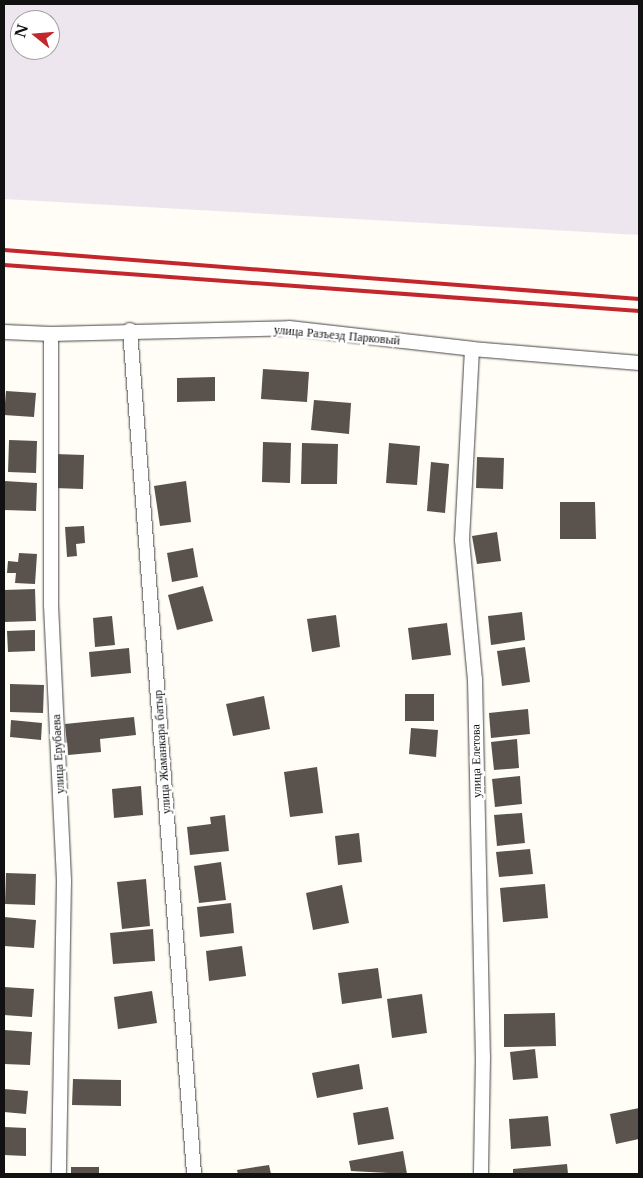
<!DOCTYPE html>
<html>
<head>
<meta charset="utf-8">
<style>
	body { margin:0 }
	#map { position:relative; width:643px; height:1178px; overflow:hidden; background:#fffdf5; font-family:"Libre Baskerville",serif }
	div>[style] { position:absolute }
	.industrial>* { inset:0; background:#eee6ef }
	.building>* { inset:0; background:#5a524d }
	.roads { filter:drop-shadow(0 0 1px #444) drop-shadow(0 0 1px #444) }
	.minor>* { height:14px; margin:-7px; padding:0 7px; transform-origin:7px; border-radius:7px; background:#fff }
	.rail>* { height:4px; margin:-2px; padding:0 2px; transform-origin:2px; border-radius:2px; background:#c4262e }
	span { translate:-50% -50%; white-space:nowrap; text-align:center; line-height:1.15; -webkit-text-stroke:5px #fff; paint-order:stroke }
	.street-label { font-size:12px; color:#111 }
	.frame { position:absolute; inset:0; border:5px solid #111; pointer-events:none }
	.north { position:absolute; left:10px; top:10px; width:50px; height:50px; box-sizing:border-box; background:#fff; border:1px solid #a0a0a0; border-radius:50%; rotate:287deg; font-size:14px; font-weight:700; line-height:20px; text-align:center; color:#111 }
	.north::after { content:''; display:block; margin:auto; width:18px; height:22px; background:#c4262e; clip-path:polygon(50% 0,100% 100%,50% 72%,0 100%) }
</style>
</head>
<body>
<div id="map">
	<div class="industrial">
		<i style="clip-path:polygon(evenodd,4px 4px,639px 4px,639px 235px,4px 199px,4px 4px,20px 20px,50px 20px,50px 50px,20px 50px,20px 20px)"></i>
	</div>
	<div class="building">
		<i style="clip-path:polygon(263px 369px,309px 372px,307px 402px,261px 399px)"></i>
		<i style="clip-path:polygon(215px 377px,215px 401px,177px 402px,177px 378px)"></i>
		<i style="clip-path:polygon(6px 391px,36px 393px,34px 417px,4px 415px)"></i>
		<i style="clip-path:polygon(314px 400px,351px 403px,349px 434px,311px 430px)"></i>
		<i style="clip-path:polygon(9px 440px,37px 441px,36px 473px,8px 472px)"></i>
		<i style="clip-path:polygon(263px 442px,291px 443px,290px 483px,262px 482px)"></i>
		<i style="clip-path:polygon(302px 443px,338px 444px,337px 484px,301px 484px)"></i>
		<i style="clip-path:polygon(389px 443px,420px 446px,417px 485px,386px 483px)"></i>
		<i style="clip-path:polygon(55px 454px,84px 455px,83px 489px,54px 488px)"></i>
		<i style="clip-path:polygon(477px 457px,504px 458px,503px 489px,476px 488px)"></i>
		<i style="clip-path:polygon(431px 462px,449px 464px,445px 513px,427px 511px)"></i>
		<i style="clip-path:polygon(4px 481px,37px 483px,36px 511px,4px 510px)"></i>
		<i style="clip-path:polygon(186px 481px,191px 522px,160px 526px,154px 486px)"></i>
		<i style="clip-path:polygon(560px 502px,595px 502px,596px 539px,560px 539px)"></i>
		<i style="clip-path:polygon(84px 526px,85px 543px,76px 544px,77px 556px,67px 557px,65px 527px)"></i>
		<i style="clip-path:polygon(497px 532px,501px 561px,477px 564px,472px 536px)"></i>
		<i style="clip-path:polygon(193px 548px,198px 577px,172px 582px,167px 553px)"></i>
		<i style="clip-path:polygon(19px 553px,37px 554px,35px 584px,15px 583px,16px 573px,7px 573px,8px 561px,18px 562px)"></i>
		<i style="clip-path:polygon(203px 586px,213px 621px,177px 630px,168px 595px)"></i>
		<i style="clip-path:polygon(35px 589px,36px 621px,4px 622px,4px 590px)"></i>
		<i style="clip-path:polygon(522px 612px,525px 640px,491px 645px,488px 616px)"></i>
		<i style="clip-path:polygon(336px 615px,340px 647px,312px 652px,307px 619px)"></i>
		<i style="clip-path:polygon(112px 616px,115px 645px,95px 647px,93px 618px)"></i>
		<i style="clip-path:polygon(447px 623px,451px 655px,412px 660px,408px 628px)"></i>
		<i style="clip-path:polygon(35px 630px,35px 651px,8px 652px,7px 631px)"></i>
		<i style="clip-path:polygon(525px 647px,530px 682px,502px 686px,497px 651px)"></i>
		<i style="clip-path:polygon(129px 648px,131px 673px,91px 677px,89px 652px)"></i>
		<i style="clip-path:polygon(10px 684px,44px 685px,43px 713px,10px 712px)"></i>
		<i style="clip-path:polygon(405px 694px,434px 694px,434px 721px,405px 721px)"></i>
		<i style="clip-path:polygon(264px 696px,270px 729px,233px 736px,226px 704px)"></i>
		<i style="clip-path:polygon(528px 709px,530px 734px,491px 738px,489px 713px)"></i>
		<i style="clip-path:polygon(134px 717px,136px 735px,100px 739px,101px 752px,68px 755px,65px 724px)"></i>
		<i style="clip-path:polygon(11px 720px,42px 723px,41px 740px,10px 737px)"></i>
		<i style="clip-path:polygon(411px 728px,438px 730px,436px 757px,409px 754px)"></i>
		<i style="clip-path:polygon(517px 739px,519px 768px,494px 770px,491px 742px)"></i>
		<i style="clip-path:polygon(317px 767px,323px 813px,290px 817px,284px 772px)"></i>
		<i style="clip-path:polygon(520px 776px,522px 804px,495px 807px,492px 779px)"></i>
		<i style="clip-path:polygon(141px 786px,143px 815px,114px 818px,112px 789px)"></i>
		<i style="clip-path:polygon(522px 813px,525px 843px,497px 846px,494px 815px)"></i>
		<i style="clip-path:polygon(225px 815px,229px 851px,190px 855px,187px 827px,211px 824px,210px 817px)"></i>
		<i style="clip-path:polygon(359px 833px,362px 862px,338px 865px,335px 836px)"></i>
		<i style="clip-path:polygon(530px 849px,533px 874px,499px 877px,496px 852px)"></i>
		<i style="clip-path:polygon(221px 862px,226px 900px,199px 903px,194px 866px)"></i>
		<i style="clip-path:polygon(6px 873px,36px 874px,35px 905px,5px 904px)"></i>
		<i style="clip-path:polygon(146px 879px,150px 926px,122px 929px,117px 882px)"></i>
		<i style="clip-path:polygon(545px 884px,548px 918px,503px 922px,500px 888px)"></i>
		<i style="clip-path:polygon(342px 885px,349px 923px,313px 930px,306px 893px)"></i>
		<i style="clip-path:polygon(231px 903px,234px 933px,200px 937px,197px 907px)"></i>
		<i style="clip-path:polygon(4px 917px,36px 920px,34px 948px,4px 946px)"></i>
		<i style="clip-path:polygon(153px 929px,155px 961px,113px 964px,110px 933px)"></i>
		<i style="clip-path:polygon(242px 946px,246px 976px,209px 981px,206px 951px)"></i>
		<i style="clip-path:polygon(378px 968px,382px 998px,342px 1004px,338px 973px)"></i>
		<i style="clip-path:polygon(4px 987px,34px 989px,32px 1017px,4px 1015px)"></i>
		<i style="clip-path:polygon(152px 991px,157px 1023px,118px 1029px,114px 997px)"></i>
		<i style="clip-path:polygon(422px 994px,427px 1033px,392px 1038px,387px 999px)"></i>
		<i style="clip-path:polygon(555px 1013px,556px 1046px,504px 1047px,504px 1014px)"></i>
		<i style="clip-path:polygon(4px 1030px,32px 1032px,30px 1065px,4px 1064px)"></i>
		<i style="clip-path:polygon(535px 1049px,538px 1078px,513px 1080px,510px 1052px)"></i>
		<i style="clip-path:polygon(359px 1064px,363px 1089px,317px 1098px,312px 1073px)"></i>
		<i style="clip-path:polygon(73px 1079px,121px 1080px,121px 1106px,72px 1105px)"></i>
		<i style="clip-path:polygon(4px 1089px,28px 1091px,26px 1114px,4px 1112px)"></i>
		<i style="clip-path:polygon(388px 1107px,394px 1139px,358px 1145px,353px 1113px)"></i>
		<i style="clip-path:polygon(639px 1108px,639px 1139px,616px 1144px,610px 1114px)"></i>
		<i style="clip-path:polygon(548px 1116px,551px 1146px,511px 1149px,509px 1119px)"></i>
		<i style="clip-path:polygon(4px 1127px,26px 1128px,26px 1156px,4px 1155px)"></i>
		<i style="clip-path:polygon(403px 1151px,407px 1174px,351px 1171px,349px 1161px)"></i>
		<i style="clip-path:polygon(567px 1164px,568px 1174px,513px 1174px,513px 1169px)"></i>
		<i style="clip-path:polygon(269px 1165px,271px 1174px,238px 1174px,237px 1170px)"></i>
		<i style="clip-path:polygon(71px 1167px,99px 1167px,99px 1174px,71px 1174px)"></i>
	</div>
	<div class="roads">
		<div class="minor">
			<i style="left:130px;top:330px;width:846px;rotate:85.66deg"></i>
			<i style="left:4px;top:332px;width:47px;rotate:2.4deg"></i>
			<i style="left:51px;top:334px;width:238px;rotate:-1.4deg"></i>
			<i style="left:289px;top:328px;width:184px;rotate:6.5deg"></i>
			<i style="left:472px;top:349px;width:168px;rotate:4.8deg"></i>
			<i style="left:51px;top:334px;width:271px;rotate:90deg"></i>
			<i style="left:51px;top:605px;width:276px;rotate:87.3deg"></i>
			<i style="left:64px;top:881px;width:293px;rotate:91deg"></i>
			<i style="left:472px;top:349px;width:191px;rotate:93deg"></i>
			<i style="left:462px;top:540px;width:140px;rotate:84.7deg"></i>
			<i style="left:475px;top:679px;width:378px;rotate:88.8deg"></i>
			<i style="left:483px;top:1057px;width:117px;rotate:91deg"></i>
		</div>
	</div>
	<div class="rail">
		<i style="left:4px;top:250px;width:637px;rotate:4.41deg"></i>
		<i style="left:4px;top:265px;width:637px;rotate:4.14deg"></i>
	</div>
	<div class="street-label">
		<span style="left:337px;top:335px;rotate:5deg">улица Разъезд Парковый</span>
		<span style="left:162px;top:752px;rotate:-94deg">улица Жаманкара батыр</span>
		<span style="left:58px;top:754px;rotate:-93deg">улица Ерубаева</span>
		<span style="left:476px;top:761px;rotate:-91deg">улица Елетова</span>
	</div>
	<div class="frame"></div>
	<div class="north">N</div>
</div>
</body>
</html>
